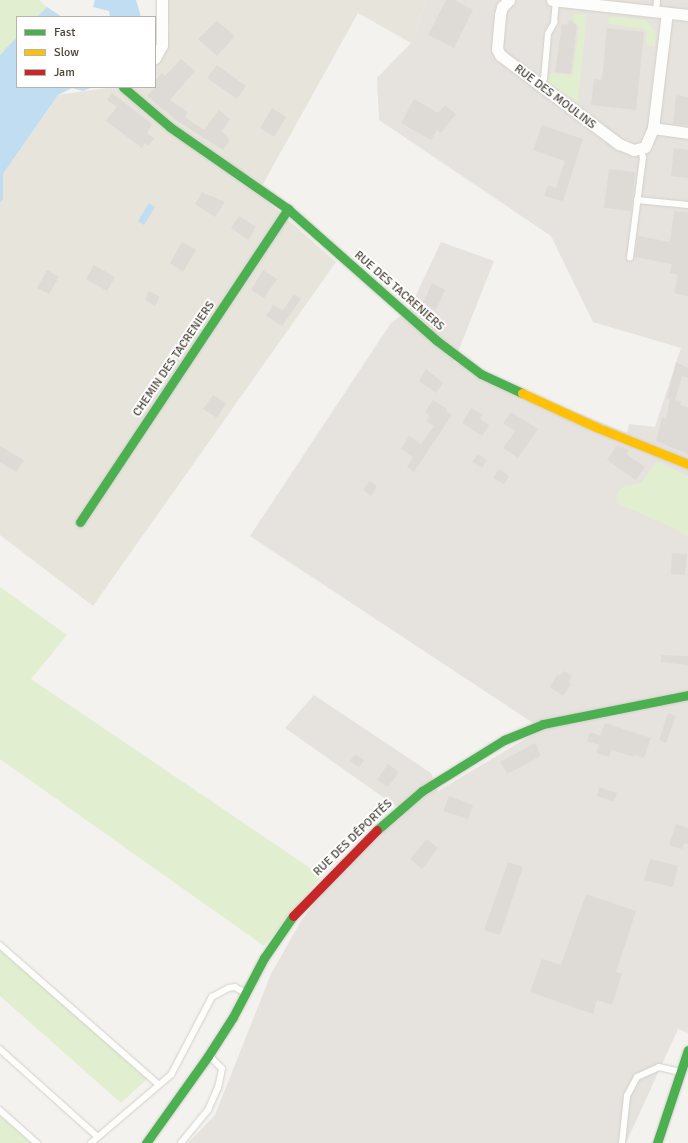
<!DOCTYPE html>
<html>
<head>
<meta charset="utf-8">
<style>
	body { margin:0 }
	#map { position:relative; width:688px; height:1143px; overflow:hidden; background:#f4f2ee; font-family:Signika,sans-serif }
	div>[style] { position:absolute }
	.residential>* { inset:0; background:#e7e4dc }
	.industrial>* { inset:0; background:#e6e2de }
	.green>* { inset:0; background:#e1eecf }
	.parking>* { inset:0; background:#e6e3df }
	.water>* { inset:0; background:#c0ddf1 }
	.building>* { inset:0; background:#dedbd6 }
	.roads { filter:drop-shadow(0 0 1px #d2d0cb) drop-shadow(0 0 1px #d2d0cb) }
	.lane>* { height:5.5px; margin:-2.75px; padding:0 2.75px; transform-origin:2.75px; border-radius:2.75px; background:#fdfdfc }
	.street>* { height:11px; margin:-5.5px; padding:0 5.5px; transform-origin:5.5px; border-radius:5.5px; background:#fdfdfc }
	.fast>* { height:9px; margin:-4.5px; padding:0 4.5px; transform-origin:4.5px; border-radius:4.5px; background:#4caf50 }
	.slow>* { height:9px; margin:-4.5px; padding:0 4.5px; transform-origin:4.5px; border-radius:4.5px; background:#ffc107 }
	.jam>* { height:9px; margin:-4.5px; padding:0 4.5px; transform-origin:4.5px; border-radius:4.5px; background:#c62828 }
	span { translate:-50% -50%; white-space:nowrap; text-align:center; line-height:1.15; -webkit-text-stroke:4px #fff; paint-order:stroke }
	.street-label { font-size:12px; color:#4b4439 }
	.legend { position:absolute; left:16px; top:16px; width:140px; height:72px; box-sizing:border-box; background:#fff; border:1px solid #b7b4b0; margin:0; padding:5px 7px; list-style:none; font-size:12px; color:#4b4439 }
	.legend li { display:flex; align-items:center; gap:8px; height:20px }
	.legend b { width:20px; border:1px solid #b7b4b0 }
</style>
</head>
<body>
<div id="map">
	<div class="residential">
		<i style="clip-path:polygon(166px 0,427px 0,411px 43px,358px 13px,258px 193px,336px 262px,93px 606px,0 535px,0 203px,3px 199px,3px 174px,58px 95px,114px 87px,155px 87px,155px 46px,169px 32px)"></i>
	</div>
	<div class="industrial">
		<i style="clip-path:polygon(427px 0,688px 0,688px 1033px,678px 1029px,626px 1143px,188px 1143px,215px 1115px,271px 974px,301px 921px,329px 884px,404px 812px,285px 728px,314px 695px,431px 773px,438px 791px,542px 729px,250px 536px,391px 323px,409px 310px,441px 242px,494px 261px,454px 362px,627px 433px,629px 424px,655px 427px,681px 348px,593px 322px,551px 236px,379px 120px,377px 78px,411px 43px)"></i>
	</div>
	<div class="green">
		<i style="clip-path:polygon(0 0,39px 0,47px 7px,37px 17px,17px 17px,17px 37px,0 55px)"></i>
		<i style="clip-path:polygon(573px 14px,587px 14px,578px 102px,549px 83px,548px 76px,550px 73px,573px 75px,579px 25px,574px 22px)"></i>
		<i style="clip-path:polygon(609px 16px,646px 20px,656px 33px,655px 47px,646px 45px,647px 33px,644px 29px,608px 24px)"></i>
		<i style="clip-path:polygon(657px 461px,688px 476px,688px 537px,669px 526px,616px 503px,617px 493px,624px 486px,641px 483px)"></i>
		<i style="clip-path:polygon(0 587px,67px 635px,31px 679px,322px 876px,264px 946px,0 759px)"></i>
		<i style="clip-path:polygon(0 949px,148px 1078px,121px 1103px,0 996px)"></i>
		<i style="clip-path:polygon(0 1116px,31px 1143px,0 1143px)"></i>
	</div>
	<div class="parking">
		<i style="clip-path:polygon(526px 8px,542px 10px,545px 16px,560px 25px,558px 41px,552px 41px,549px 69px,538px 69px,514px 48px,510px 35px,512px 19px,519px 11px)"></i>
		<i style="clip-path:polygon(674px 37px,682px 37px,678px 77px,669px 76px)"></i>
	</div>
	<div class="water">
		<i style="clip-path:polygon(95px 0,136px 0,141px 17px,110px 17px,109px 11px,93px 7px)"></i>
		<i style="clip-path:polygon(47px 7px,62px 17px,37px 17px)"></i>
		<i style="clip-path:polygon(17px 37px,17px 87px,93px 87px,83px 91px,72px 88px,58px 95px,3px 174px,3px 199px,0 203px,0 55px)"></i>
		<i style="clip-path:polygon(149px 203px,155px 207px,144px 225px,138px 221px)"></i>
	</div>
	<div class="building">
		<i style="clip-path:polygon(446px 0,454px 0,473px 10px,454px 48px,428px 35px)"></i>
		<i style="clip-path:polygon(570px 20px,577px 26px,571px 74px,555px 72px,562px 24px,566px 25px)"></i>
		<i style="clip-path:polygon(217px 21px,235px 36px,217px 56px,198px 39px)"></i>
		<i style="clip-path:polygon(607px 28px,644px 32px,636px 110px,591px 105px,594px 79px,602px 80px)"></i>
		<i style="clip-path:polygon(181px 59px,195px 71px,170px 100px,188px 112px,185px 117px,204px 130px,219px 110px,230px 119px,222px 131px,230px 140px,223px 150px,176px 120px,147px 96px,155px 87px,155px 80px,162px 73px,165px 76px)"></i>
		<i style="clip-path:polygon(217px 65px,246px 86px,237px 99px,207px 78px)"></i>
		<i style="clip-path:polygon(112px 93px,152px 124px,147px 133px,154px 138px,149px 146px,145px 143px,142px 148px,106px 121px,117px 107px,107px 100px)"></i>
		<i style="clip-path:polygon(676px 95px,688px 97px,688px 125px,673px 124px)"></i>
		<i style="clip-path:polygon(414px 99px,438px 113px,445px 105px,456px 114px,441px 133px,437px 130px,431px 140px,401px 123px)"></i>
		<i style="clip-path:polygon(272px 108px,286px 117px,274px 137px,260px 128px)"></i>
		<i style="clip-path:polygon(542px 125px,583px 139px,563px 201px,544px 196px,548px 185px,556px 188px,565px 161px,533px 150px)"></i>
		<i style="clip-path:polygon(674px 148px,688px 150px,688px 178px,671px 176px)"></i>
		<i style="clip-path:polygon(609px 169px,635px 172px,631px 211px,604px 208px)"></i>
		<i style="clip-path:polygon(202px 192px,225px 202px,215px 217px,195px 204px)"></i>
		<i style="clip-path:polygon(674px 211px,688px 212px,688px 296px,674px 293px,678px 275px,670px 273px,672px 264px,635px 257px,638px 236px,670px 242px)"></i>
		<i style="clip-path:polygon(239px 216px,256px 227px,248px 240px,231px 228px)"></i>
		<i style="clip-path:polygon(182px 242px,196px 250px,183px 272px,170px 263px)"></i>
		<i style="clip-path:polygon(94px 265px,115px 277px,107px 291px,86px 279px)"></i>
		<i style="clip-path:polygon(47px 270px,59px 277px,49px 294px,37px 288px)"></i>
		<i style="clip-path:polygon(263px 270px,277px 279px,264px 298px,251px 290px)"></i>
		<i style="clip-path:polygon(432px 283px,445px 290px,436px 310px,423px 303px)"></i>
		<i style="clip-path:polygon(149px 291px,160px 297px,155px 306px,145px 300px)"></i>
		<i style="clip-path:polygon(294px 294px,301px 299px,282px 326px,266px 316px,273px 305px,283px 310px)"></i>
		<i style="clip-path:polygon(676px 362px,688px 368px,688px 378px,682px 376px,675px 400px,681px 401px,680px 405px,688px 407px,688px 454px,656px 441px,662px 417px,666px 419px,670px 399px,667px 398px)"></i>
		<i style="clip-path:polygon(426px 369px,443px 383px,436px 393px,419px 381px)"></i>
		<i style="clip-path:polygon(213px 395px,226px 403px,217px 418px,203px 409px)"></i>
		<i style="clip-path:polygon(433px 400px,447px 409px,446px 411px,452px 415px,414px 472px,407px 467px,413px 457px,401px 449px,409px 436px,421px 444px,434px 426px,426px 421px,430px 416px,425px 412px)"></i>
		<i style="clip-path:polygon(471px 408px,483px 415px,480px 419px,489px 425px,482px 436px,462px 423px)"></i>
		<i style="clip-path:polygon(511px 412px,538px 429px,518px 458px,503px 448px,515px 431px,503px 423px)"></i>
		<i style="clip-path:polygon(617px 445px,629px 450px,626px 454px,645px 467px,636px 480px,607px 460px)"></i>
		<i style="clip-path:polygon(0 446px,24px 460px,16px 472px,0 462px)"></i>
		<i style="clip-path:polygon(478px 454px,487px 460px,482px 468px,472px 462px)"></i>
		<i style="clip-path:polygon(499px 469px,509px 476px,504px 484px,493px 478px)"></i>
		<i style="clip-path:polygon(369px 481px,377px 486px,371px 496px,363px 490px)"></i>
		<i style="clip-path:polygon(672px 553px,687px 554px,685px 575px,671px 574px)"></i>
		<i style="clip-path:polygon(661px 655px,688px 656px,688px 665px,661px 662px)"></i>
		<i style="clip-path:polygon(564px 671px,572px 676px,569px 682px,571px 684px,563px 696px,550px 687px,558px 674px,560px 676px)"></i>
		<i style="clip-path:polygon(668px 713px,676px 716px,666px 743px,659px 740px)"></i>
		<i style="clip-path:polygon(605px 723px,651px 738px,644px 758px,635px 755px,634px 757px,612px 750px,609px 757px,596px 753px,599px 745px,587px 741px,590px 732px,600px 736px)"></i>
		<i style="clip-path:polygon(535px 743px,541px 756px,507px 774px,500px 762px)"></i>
		<i style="clip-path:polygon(355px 754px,364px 760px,359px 767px,350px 761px)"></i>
		<i style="clip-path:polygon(388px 764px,399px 772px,388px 787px,377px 780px)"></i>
		<i style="clip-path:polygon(599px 787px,617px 793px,614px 802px,597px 796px)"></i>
		<i style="clip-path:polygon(449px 796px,473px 805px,468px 819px,443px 811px)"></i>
		<i style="clip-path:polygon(676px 824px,688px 828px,688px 844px,685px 843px,682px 849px,669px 845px)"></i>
		<i style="clip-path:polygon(427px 839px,438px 848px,422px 869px,410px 859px)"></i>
		<i style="clip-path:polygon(650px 859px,678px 866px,673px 887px,644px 880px)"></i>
		<i style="clip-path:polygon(508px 862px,523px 867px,500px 935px,484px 930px)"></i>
		<i style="clip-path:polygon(586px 894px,636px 911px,616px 972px,622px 974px,612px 1005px,597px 1000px,593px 1014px,530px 992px,542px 959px,561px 965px)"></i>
	</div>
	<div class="roads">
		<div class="lane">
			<i style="left:656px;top:12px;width:12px;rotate:-85deg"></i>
			<i style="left:540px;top:85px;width:7px;rotate:-56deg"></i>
			<i style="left:544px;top:79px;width:45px;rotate:-84.9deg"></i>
			<i style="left:548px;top:34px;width:13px;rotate:-61deg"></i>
			<i style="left:554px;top:23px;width:23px;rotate:-85deg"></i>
			<i style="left:637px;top:200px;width:51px;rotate:5.6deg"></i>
			<i style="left:630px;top:258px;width:101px;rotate:-82.6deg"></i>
			<i style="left:643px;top:158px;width:8px;rotate:-104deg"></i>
			<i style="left:0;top:945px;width:210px;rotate:41.3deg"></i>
			<i style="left:0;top:1049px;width:130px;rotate:41.9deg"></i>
			<i style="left:0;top:1110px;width:50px;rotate:41.7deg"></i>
			<i style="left:91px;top:1143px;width:105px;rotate:-40.4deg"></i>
			<i style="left:171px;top:1075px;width:88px;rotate:-62.3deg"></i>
			<i style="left:212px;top:997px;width:19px;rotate:-28deg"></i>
			<i style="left:229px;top:988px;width:6px;rotate:-9deg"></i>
			<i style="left:235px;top:987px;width:10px;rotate:29deg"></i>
			<i style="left:181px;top:1143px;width:43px;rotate:-50.7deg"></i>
			<i style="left:208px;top:1110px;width:24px;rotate:-66deg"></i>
			<i style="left:218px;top:1088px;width:19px;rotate:-78deg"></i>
			<i style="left:222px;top:1069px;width:18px;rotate:-135deg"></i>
			<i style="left:622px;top:1143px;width:47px;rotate:-83.9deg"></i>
			<i style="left:627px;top:1096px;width:21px;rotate:-62deg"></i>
			<i style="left:637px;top:1077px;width:24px;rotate:-24deg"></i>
			<i style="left:659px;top:1067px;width:23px;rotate:13deg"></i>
		</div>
		<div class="street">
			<i style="left:509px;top:0;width:10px;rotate:135deg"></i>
			<i style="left:502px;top:7px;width:8px;rotate:104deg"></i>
			<i style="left:500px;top:15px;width:34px;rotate:95deg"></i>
			<i style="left:497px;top:49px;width:7px;rotate:63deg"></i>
			<i style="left:500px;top:55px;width:149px;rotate:36.8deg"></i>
			<i style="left:619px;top:144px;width:16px;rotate:22deg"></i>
			<i style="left:634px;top:150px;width:11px;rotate:-15deg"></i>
			<i style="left:645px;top:147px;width:21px;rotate:-67deg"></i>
			<i style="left:653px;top:128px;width:116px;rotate:-83.1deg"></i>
			<i style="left:552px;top:0;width:137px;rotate:6.3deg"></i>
			<i style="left:155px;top:58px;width:15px;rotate:-62deg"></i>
			<i style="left:162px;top:45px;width:45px;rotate:-90deg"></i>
			<i style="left:653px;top:128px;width:35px;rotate:8deg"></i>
		</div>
		<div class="fast">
			<i style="left:123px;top:87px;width:62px;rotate:40.4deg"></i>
			<i style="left:170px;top:127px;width:144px;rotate:34.8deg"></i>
			<i style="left:288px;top:209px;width:198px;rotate:41.5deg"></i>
			<i style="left:436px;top:340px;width:56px;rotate:37.1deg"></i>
			<i style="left:481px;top:374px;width:45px;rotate:24.9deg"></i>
			<i style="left:80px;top:522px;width:376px;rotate:-56.4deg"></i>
			<i style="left:377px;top:830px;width:60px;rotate:-40.9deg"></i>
			<i style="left:422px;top:791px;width:97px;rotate:-31.9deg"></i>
			<i style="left:504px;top:740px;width:42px;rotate:-22.3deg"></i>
			<i style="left:543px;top:724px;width:148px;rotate:-11.3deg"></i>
			<i style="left:146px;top:1143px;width:107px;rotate:-54.5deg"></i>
			<i style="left:208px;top:1056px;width:46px;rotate:-57.3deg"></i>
			<i style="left:233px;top:1017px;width:67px;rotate:-62.3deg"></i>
			<i style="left:264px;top:958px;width:51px;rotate:-55.4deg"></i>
			<i style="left:657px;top:1143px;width:98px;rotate:-71.6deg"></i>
		</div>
		<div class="slow">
			<i style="left:522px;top:393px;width:81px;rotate:24.7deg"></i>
			<i style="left:596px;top:427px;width:99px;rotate:21.9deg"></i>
		</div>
		<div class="jam">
			<i style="left:293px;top:916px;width:120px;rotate:-45.7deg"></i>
		</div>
	</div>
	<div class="street-label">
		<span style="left:555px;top:97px;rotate:37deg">RUE DES MOULINS</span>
		<span style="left:399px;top:291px;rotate:41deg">RUE DES TACRENIERS</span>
		<span style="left:174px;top:359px;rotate:-56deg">CHEMIN DES TACRENIERS</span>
		<span style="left:353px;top:838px;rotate:-44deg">RUE DES DÉPORTÉS</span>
	</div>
	<ul class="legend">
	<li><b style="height:5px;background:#4caf50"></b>Fast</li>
	<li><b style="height:5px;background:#ffc107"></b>Slow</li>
	<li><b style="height:5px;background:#c62828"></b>Jam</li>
	</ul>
</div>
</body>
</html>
